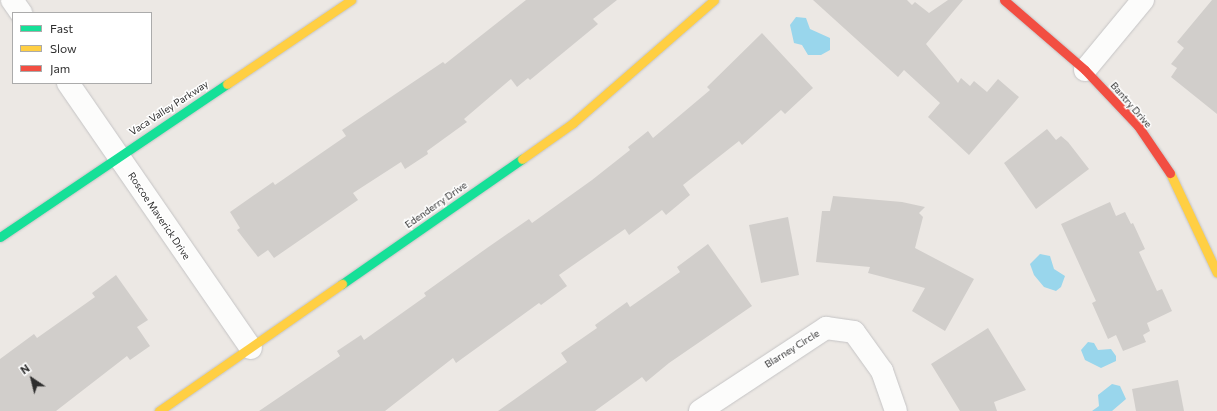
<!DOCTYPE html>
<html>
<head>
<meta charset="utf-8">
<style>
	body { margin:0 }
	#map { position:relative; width:1217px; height:411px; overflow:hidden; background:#ece8e4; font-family:Commissioner,sans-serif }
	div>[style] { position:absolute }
	.water>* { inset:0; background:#99d6ec }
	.building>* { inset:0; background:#d1cecb }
	.roads { filter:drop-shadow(0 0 1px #c5c4c5) drop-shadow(0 0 1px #c5c4c5) }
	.street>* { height:22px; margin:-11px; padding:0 11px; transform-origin:11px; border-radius:11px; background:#fcfcfb }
	.fast>* { height:9px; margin:-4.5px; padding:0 4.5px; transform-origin:4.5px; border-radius:4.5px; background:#16e098 }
	.slow>* { height:9px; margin:-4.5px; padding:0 4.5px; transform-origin:4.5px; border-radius:4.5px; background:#ffcf43 }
	.jam>* { height:9px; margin:-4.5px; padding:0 4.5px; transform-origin:4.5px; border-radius:4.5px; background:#f24e42 }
	span { translate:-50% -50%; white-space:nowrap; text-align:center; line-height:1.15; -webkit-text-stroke:3px #fff; paint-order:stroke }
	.street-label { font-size:10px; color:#2e2e2e }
	.legend { position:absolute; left:12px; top:12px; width:140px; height:72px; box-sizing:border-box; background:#fff; border:1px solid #ababab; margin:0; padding:5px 7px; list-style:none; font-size:12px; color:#2e2e2e }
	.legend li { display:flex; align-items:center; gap:8px; height:20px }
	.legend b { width:20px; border:1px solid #ababab }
	.north { position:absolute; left:12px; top:359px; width:40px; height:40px; -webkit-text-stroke:3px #fff; paint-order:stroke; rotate:325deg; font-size:11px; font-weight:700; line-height:16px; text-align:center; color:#2e2e2e }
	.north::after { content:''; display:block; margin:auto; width:14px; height:18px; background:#2e2e2e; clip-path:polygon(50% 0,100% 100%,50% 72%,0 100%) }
</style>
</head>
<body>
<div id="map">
	<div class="water">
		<i style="clip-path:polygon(796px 17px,806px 18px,810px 29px,830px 38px,830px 50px,821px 55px,808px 55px,802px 45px,794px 43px,790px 25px)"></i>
		<i style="clip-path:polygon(1040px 254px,1050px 256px,1054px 269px,1065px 276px,1061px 287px,1056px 291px,1044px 287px,1034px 275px,1030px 264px)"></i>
		<i style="clip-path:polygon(1088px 342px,1094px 343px,1098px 350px,1111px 349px,1116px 356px,1116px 361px,1101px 368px,1085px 360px,1081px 350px)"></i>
		<i style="clip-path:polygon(1112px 384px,1120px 386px,1126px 399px,1112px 411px,1092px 411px,1099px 406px,1098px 395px)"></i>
	</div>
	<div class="building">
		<i style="clip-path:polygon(526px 0,617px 0,593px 19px,598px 24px,530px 80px,528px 78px,517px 87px,511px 79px,464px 119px,467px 122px,427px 151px,428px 154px,405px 169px,401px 162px,353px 193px,358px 200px,274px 258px,268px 250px,258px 257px,237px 230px,240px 228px,230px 212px,273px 182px,275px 185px,346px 136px,342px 130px,443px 62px,445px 64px)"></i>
		<i style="clip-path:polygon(813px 0,907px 0,912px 5px,915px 2px,929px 13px,948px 0,963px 0,926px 44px,958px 83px,961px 78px,970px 86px,974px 81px,987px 92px,998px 79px,1019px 97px,969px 155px,928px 117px,940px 103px,904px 70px,898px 77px)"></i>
		<i style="clip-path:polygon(1212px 0,1217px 0,1217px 114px,1171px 77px,1177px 68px,1171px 64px,1184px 48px,1177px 42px)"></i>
		<i style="clip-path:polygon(762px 33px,813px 88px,785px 114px,781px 110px,742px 145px,739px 141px,683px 185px,690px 195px,666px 215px,662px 210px,629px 235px,625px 229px,559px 275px,567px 286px,541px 305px,539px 303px,456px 363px,453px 358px,385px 411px,259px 411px,340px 356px,337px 351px,361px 335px,364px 340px,426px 296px,424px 293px,487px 248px,529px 219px,532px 223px,592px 180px,630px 150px,628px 147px,648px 131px,653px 138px,710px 90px,707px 87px)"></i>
		<i style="clip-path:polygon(1047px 129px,1056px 140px,1061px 136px,1068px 142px,1089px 169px,1036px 209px,1004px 163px)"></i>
		<i style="clip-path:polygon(833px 196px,902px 202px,925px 207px,919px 213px,923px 217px,915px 248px,974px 279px,945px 331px,912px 311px,925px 288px,868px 273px,870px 267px,816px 262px,822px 211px,830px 211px)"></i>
		<i style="clip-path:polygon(1110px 202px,1116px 216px,1125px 212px,1131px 224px,1133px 223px,1145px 249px,1139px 252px,1157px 291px,1162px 289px,1172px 311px,1147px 323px,1150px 331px,1143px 335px,1146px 342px,1123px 351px,1116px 335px,1108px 339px,1092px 303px,1096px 301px,1061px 224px)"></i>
		<i style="clip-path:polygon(788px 217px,799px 275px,761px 283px,749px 225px)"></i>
		<i style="clip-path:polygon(708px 244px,752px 306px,669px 363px,646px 382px,642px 377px,595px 411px,498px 411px,567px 362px,561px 353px,597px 328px,595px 325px,627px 302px,630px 307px,680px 272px,677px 267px)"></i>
		<i style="clip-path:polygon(116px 275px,148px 320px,137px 327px,150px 346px,130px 360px,127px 356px,56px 411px,0 411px,0 359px,34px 334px,37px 338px,95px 297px,92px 293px)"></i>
		<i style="clip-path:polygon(988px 328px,1026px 390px,994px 402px,997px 411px,960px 411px,931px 364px)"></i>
		<i style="clip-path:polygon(1178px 380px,1184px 411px,1136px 411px,1132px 389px)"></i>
	</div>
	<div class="roads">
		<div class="street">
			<i style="left:12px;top:0;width:16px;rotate:55deg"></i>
			<i style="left:1085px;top:70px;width:91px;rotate:-50.4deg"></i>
			<i style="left:68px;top:83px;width:322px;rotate:55.4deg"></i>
			<i style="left:700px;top:411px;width:151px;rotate:-33.4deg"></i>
			<i style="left:826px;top:328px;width:28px;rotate:8deg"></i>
			<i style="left:854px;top:332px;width:48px;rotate:54.3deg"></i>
			<i style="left:882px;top:371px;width:42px;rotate:70.7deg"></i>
		</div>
		<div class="fast">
			<i style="left:0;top:237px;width:274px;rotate:-34deg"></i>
			<i style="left:342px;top:284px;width:219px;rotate:-34.8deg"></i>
		</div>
		<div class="slow">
			<i style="left:227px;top:84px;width:150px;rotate:-34.1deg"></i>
			<i style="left:522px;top:159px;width:62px;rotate:-35.2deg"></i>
			<i style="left:573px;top:123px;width:187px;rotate:-41.1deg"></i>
			<i style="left:1170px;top:173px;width:110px;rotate:64.8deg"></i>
			<i style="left:159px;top:411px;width:223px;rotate:-34.8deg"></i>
		</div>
		<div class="jam">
			<i style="left:1004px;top:0;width:107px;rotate:40.8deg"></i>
			<i style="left:1085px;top:70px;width:77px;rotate:46.6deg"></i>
			<i style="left:1138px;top:126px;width:57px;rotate:55.8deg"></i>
		</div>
	</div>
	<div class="street-label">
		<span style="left:1131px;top:105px;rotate:49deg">Bantry Drive</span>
		<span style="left:169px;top:108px;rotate:-33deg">Vaca Valley Parkway</span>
		<span style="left:436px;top:205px;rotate:-35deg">Edenderry Drive</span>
		<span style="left:159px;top:216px;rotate:56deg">Roscoe Maverick Drive</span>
		<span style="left:792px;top:349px;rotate:-32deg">Blarney Circle</span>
	</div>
	<ul class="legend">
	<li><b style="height:5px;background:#16e098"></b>Fast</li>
	<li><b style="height:5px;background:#ffcf43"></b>Slow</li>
	<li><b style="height:5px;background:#f24e42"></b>Jam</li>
	</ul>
	<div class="north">N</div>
</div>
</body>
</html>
